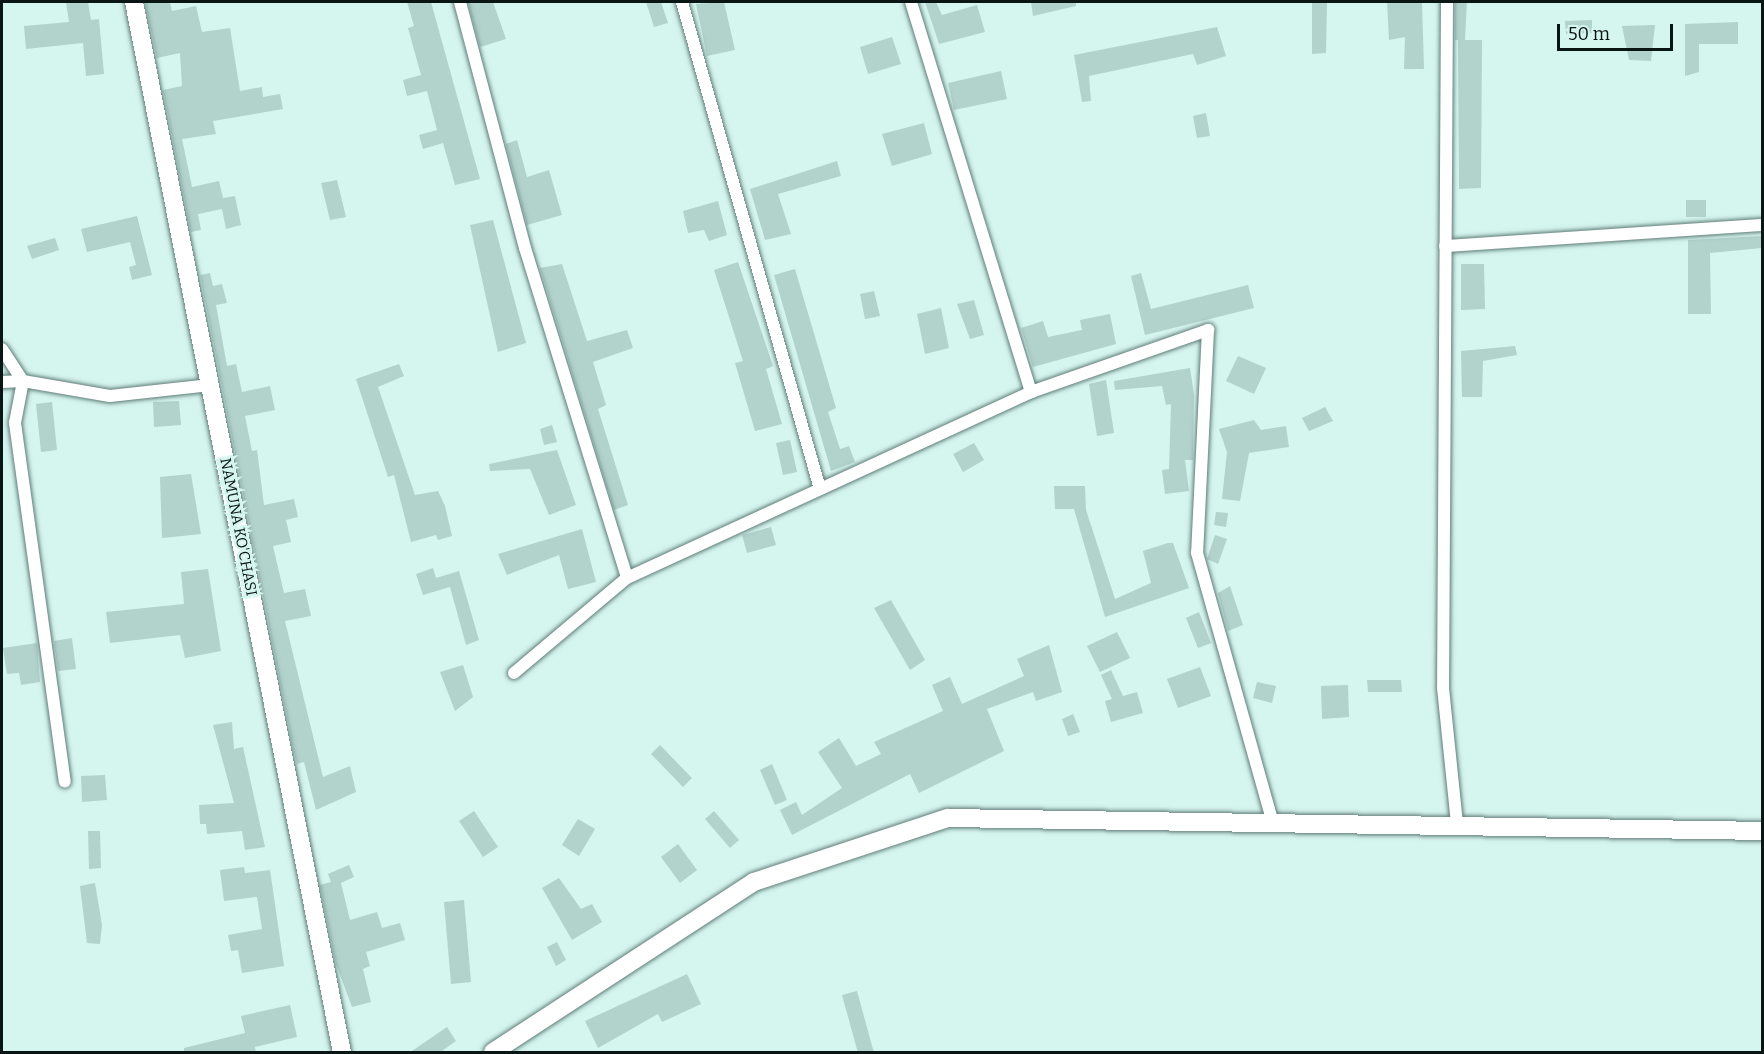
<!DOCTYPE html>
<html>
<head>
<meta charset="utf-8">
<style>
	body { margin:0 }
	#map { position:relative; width:1764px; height:1054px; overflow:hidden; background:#d5f5ef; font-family:Bitter,serif }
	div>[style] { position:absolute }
	.building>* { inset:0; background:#b2d2cc }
	.roads { filter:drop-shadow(0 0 2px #607d77) drop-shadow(0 0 2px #607d77) }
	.minor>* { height:12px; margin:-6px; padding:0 6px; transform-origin:6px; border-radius:6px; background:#fff }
	.secondary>* { height:18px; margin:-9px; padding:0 9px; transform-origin:9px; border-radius:9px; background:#fff }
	span { translate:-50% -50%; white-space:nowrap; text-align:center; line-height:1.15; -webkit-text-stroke:5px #d5f5ef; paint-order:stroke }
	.street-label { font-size:15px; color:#0a1614 }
	.frame { position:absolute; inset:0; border:3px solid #0a1614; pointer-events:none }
	.scale { position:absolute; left:1557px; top:24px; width:116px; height:27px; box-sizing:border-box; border:3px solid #0a1614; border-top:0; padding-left:8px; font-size:18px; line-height:21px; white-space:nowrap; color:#0a1614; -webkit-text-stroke:4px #d5f5ef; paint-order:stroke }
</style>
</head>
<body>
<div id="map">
	<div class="building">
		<i style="clip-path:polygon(66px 2px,88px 2px,91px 20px,99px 19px,104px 74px,86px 76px,83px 43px,26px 49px,24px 26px,69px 22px)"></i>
		<i style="clip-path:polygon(145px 2px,170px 2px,172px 11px,196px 6px,202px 32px,230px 28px,240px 91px,262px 87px,263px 97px,280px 94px,283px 109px,213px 121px,216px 134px,182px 139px,192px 187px,219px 181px,223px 198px,235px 196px,241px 225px,226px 229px,222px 209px,198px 214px,201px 230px,191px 232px,163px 90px,182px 86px,180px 53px,157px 58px)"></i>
		<i style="clip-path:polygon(407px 2px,431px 2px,480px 179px,455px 185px,443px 143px,423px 149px,419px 135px,437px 130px,427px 91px,407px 96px,403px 80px,421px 75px,408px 28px,414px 26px)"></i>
		<i style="clip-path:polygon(468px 2px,493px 2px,506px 39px,480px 47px)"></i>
		<i style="clip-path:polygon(646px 2px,661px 2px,668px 23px,654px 27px)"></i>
		<i style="clip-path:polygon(724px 2px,735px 50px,707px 56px,696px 4px)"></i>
		<i style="clip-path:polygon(925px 2px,936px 2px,942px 15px,977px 5px,985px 32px,939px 44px)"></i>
		<i style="clip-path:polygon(1031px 2px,1076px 2px,1076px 6px,1033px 16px)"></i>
		<i style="clip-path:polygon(1312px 2px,1327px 2px,1326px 53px,1312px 54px)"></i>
		<i style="clip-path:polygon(1387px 2px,1422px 2px,1424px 69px,1404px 69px,1405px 37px,1389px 40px)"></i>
		<i style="clip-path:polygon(1455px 2px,1467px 2px,1465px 40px,1455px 40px)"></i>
		<i style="clip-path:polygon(1592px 20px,1592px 33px,1566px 34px,1565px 21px)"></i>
		<i style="clip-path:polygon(1738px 22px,1738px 44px,1699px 44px,1699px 72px,1685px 76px,1685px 24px)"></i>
		<i style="clip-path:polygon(1655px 25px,1651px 61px,1629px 60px,1622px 26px)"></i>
		<i style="clip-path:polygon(1217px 27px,1226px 56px,1197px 65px,1193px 54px,1089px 76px,1091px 101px,1082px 102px,1074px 55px)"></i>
		<i style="clip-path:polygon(892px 37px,901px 64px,868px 74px,860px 47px)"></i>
		<i style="clip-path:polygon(1458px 40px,1482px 40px,1481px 188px,1459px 189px)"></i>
		<i style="clip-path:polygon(1001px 71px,1007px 99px,954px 110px,948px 83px)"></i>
		<i style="clip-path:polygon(1206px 113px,1210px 136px,1197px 138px,1193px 116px)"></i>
		<i style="clip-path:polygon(924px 123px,932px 154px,892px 166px,882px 134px)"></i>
		<i style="clip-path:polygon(517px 140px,527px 177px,549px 170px,562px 215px,527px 225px,506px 144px)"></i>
		<i style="clip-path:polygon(837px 161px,841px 176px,778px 194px,791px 234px,765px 240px,750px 189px)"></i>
		<i style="clip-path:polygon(337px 180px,346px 217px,330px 220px,321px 183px)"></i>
		<i style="clip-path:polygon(1686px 200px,1706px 200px,1706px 217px,1686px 217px)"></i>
		<i style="clip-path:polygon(718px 201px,727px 235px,709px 241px,704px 230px,688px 233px,683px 211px)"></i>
		<i style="clip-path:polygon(137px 216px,152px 275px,132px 280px,129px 267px,136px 265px,130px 242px,87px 252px,81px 229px)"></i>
		<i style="clip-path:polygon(493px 220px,526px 343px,498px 352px,470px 225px)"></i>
		<i style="clip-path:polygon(1762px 236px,1762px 248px,1710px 253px,1711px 314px,1688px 314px,1688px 240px)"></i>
		<i style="clip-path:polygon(55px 238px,59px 250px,32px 259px,27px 246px)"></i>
		<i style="clip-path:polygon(738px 262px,773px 366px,766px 369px,782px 424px,755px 431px,735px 363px,743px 361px,714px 270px)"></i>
		<i style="clip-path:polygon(562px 264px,587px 341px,627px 330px,633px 348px,593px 362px,606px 405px,598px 409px,628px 505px,614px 510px,540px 268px)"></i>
		<i style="clip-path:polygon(1461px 264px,1484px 264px,1485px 309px,1461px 310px)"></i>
		<i style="clip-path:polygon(795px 269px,836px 408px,828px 412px,840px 449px,849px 446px,855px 462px,831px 471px,774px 275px)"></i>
		<i style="clip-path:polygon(210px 273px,213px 286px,222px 284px,227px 303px,216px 305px,227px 366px,236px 364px,242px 392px,270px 386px,275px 410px,245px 416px,252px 451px,257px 450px,264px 505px,294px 499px,298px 517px,286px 520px,291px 542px,273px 546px,284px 593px,305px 589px,311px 616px,285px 621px,323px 777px,350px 766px,356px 792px,316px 810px,304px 762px,297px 764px,294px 752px,200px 275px)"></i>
		<i style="clip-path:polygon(1141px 273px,1151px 309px,1248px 285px,1254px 308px,1145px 335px,1131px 276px)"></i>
		<i style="clip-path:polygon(874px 291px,880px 316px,865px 319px,860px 294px)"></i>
		<i style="clip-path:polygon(974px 300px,984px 335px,970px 339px,957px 304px)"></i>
		<i style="clip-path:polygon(941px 308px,949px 348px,925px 354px,917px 314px)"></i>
		<i style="clip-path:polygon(1110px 314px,1116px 344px,1033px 367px,1021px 328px,1043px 321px,1048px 337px,1082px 330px,1080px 320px)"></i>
		<i style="clip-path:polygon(1515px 346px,1517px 355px,1483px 361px,1482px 397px,1462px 397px,1461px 351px)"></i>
		<i style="clip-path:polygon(1238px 356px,1266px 368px,1254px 394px,1226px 381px)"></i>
		<i style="clip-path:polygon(399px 364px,404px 376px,378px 387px,415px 495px,438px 491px,445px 506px,452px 536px,438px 540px,436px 535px,411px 542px,394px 475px,388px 477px,356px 379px)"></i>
		<i style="clip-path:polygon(1190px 368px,1194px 395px,1193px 460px,1185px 460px,1189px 491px,1165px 494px,1162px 470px,1169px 469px,1171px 404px,1166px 405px,1162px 386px,1115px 390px,1114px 381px)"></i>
		<i style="clip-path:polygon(1106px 380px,1114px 433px,1097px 436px,1089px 384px)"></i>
		<i style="clip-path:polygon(179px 401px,181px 425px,154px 427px,153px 402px)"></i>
		<i style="clip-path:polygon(52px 402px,57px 450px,41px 452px,36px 404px)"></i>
		<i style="clip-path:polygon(1325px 407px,1333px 421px,1309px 431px,1302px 418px)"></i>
		<i style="clip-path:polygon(1254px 420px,1261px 430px,1286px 426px,1289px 447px,1249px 453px,1240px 501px,1222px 499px,1227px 452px,1219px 429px)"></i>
		<i style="clip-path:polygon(552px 425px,557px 442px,544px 445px,540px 429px)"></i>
		<i style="clip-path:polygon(790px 440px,797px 472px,783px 475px,776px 443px)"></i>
		<i style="clip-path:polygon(974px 443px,984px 460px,963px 472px,953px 454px)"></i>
		<i style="clip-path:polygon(557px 450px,576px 505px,549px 515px,530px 469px,490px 471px,489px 464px)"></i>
		<i style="clip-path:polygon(191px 474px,201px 534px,162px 538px,160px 477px)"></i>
		<i style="clip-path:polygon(1054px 486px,1085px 486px,1086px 510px,1115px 599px,1151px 583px,1143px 551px,1168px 543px,1173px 543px,1189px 588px,1105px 617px,1074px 509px,1055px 509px)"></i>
		<i style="clip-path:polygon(1216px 512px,1228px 513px,1226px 527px,1214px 525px)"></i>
		<i style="clip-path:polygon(771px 527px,776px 545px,747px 553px,742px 535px)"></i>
		<i style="clip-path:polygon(582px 529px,596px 582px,568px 589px,559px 555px,507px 575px,498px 554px)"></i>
		<i style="clip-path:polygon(1215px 535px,1227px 539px,1218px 564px,1207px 559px)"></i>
		<i style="clip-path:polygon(433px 568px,436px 578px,459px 571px,479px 640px,466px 645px,450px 587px,423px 595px,416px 574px)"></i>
		<i style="clip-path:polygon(208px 569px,221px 651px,185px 658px,180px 635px,110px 643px,106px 612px,184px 604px,181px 572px)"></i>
		<i style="clip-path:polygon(1230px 586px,1243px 625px,1228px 631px,1218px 593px)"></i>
		<i style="clip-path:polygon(891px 600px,925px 660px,910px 670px,874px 608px)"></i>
		<i style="clip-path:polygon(1199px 612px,1211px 643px,1198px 648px,1186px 618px)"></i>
		<i style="clip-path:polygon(1117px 632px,1130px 658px,1100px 672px,1087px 646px)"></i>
		<i style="clip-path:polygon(72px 638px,76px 669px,58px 671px,54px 641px)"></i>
		<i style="clip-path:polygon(37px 643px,40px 682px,21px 685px,19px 673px,7px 674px,3px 648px)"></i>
		<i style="clip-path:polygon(1049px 645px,1062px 692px,1036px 701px,1033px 692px,987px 709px,1004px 751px,919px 793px,910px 774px,792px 835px,780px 810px,796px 802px,802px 815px,842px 788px,818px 752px,839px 738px,856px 766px,881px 754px,874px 742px,943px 711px,932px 685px,950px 677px,962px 704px,1024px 676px,1017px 659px)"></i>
		<i style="clip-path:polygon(463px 665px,473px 697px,455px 711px,440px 672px)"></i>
		<i style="clip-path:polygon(1200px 667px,1211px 696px,1178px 708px,1167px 679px)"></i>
		<i style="clip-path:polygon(1111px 670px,1123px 696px,1137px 692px,1143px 713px,1111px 722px,1105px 701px,1112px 699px,1101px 675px)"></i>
		<i style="clip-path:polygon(1367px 680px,1401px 680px,1402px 692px,1368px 692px)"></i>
		<i style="clip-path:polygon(1257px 682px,1276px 686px,1272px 703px,1253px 698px)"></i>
		<i style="clip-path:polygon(1348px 685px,1349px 717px,1322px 719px,1321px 686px)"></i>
		<i style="clip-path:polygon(1073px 714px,1080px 732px,1068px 736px,1062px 719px)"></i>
		<i style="clip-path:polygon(232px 722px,234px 749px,243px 747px,265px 847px,245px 850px,242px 831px,207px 834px,206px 824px,200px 824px,199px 805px,234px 803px,213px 725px)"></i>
		<i style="clip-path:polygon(660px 745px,692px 778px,683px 787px,651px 754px)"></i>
		<i style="clip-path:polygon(772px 764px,787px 800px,775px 805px,760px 770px)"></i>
		<i style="clip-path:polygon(105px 775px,107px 800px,82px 802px,81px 776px)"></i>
		<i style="clip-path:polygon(474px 811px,498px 847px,483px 857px,459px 821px)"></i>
		<i style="clip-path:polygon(714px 811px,739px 840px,730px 848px,705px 819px)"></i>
		<i style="clip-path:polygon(578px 819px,595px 829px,579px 856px,562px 845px)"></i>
		<i style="clip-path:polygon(88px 831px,100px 831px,101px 868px,89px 869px)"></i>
		<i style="clip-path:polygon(678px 844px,697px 870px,680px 883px,661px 857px)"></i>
		<i style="clip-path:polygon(349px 865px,354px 877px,341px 883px,350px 920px,377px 912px,382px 928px,400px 923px,405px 940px,366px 952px,370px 966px,363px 969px,371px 1002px,352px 1007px,336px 964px,320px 885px,331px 882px,328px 874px)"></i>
		<i style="clip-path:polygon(244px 867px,245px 873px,270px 870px,284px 966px,242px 973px,238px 950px,231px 951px,228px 935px,262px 929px,257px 897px,224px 901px,220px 870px)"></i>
		<i style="clip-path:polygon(559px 878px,581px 909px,592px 904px,602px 922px,572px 940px,542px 888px)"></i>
		<i style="clip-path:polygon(95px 883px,102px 925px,100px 944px,87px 943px,80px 886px)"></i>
		<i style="clip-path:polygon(464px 900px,471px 982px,451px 984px,444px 902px)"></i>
		<i style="clip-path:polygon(557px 942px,566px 960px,556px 966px,547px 947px)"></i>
		<i style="clip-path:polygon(687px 974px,701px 1004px,662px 1022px,658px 1014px,598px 1048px,585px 1021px)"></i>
		<i style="clip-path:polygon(857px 991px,874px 1053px,858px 1053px,842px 995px)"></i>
		<i style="clip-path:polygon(290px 1005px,297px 1037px,255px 1047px,256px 1053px,184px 1053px,184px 1048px,245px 1033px,241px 1016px)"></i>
		<i style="clip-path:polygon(447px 1027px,456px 1041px,439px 1053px,409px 1053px)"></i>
	</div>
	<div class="roads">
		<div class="minor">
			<i style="left:460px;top:2px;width:254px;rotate:75.2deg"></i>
			<i style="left:525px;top:248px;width:345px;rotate:72.8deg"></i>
			<i style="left:682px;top:2px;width:506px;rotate:74.18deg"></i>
			<i style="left:911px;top:2px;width:408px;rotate:72.9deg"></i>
			<i style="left:1447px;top:2px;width:686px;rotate:90.33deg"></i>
			<i style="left:1443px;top:688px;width:137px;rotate:84.1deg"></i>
			<i style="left:1445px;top:246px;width:318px;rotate:-3.8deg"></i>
			<i style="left:2px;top:349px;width:38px;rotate:57deg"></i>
			<i style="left:23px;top:381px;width:88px;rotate:9.8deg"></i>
			<i style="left:110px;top:396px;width:101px;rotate:-6.3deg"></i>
			<i style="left:2px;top:382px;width:21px;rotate:-3deg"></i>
			<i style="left:23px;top:381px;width:43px;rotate:100.8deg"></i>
			<i style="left:15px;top:423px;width:362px;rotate:82.1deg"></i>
			<i style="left:514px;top:673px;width:148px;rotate:-40.1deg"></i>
			<i style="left:627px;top:578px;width:445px;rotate:-24.7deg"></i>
			<i style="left:1031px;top:392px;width:188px;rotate:-19.3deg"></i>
			<i style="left:1208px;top:330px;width:223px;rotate:92.8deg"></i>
			<i style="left:1197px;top:553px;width:277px;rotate:74.3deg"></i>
		</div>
		<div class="secondary">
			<i style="left:134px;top:2px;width:1070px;rotate:78.8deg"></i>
			<i style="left:493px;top:1052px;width:311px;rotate:-33.1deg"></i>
			<i style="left:754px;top:882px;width:204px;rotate:-18.3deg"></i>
			<i style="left:948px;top:818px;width:814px;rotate:0.91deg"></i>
		</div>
	</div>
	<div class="street-label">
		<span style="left:238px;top:527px;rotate:79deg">NAMUNA KO'CHASI</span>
	</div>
	<div class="frame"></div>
	<div class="scale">50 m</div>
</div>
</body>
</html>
